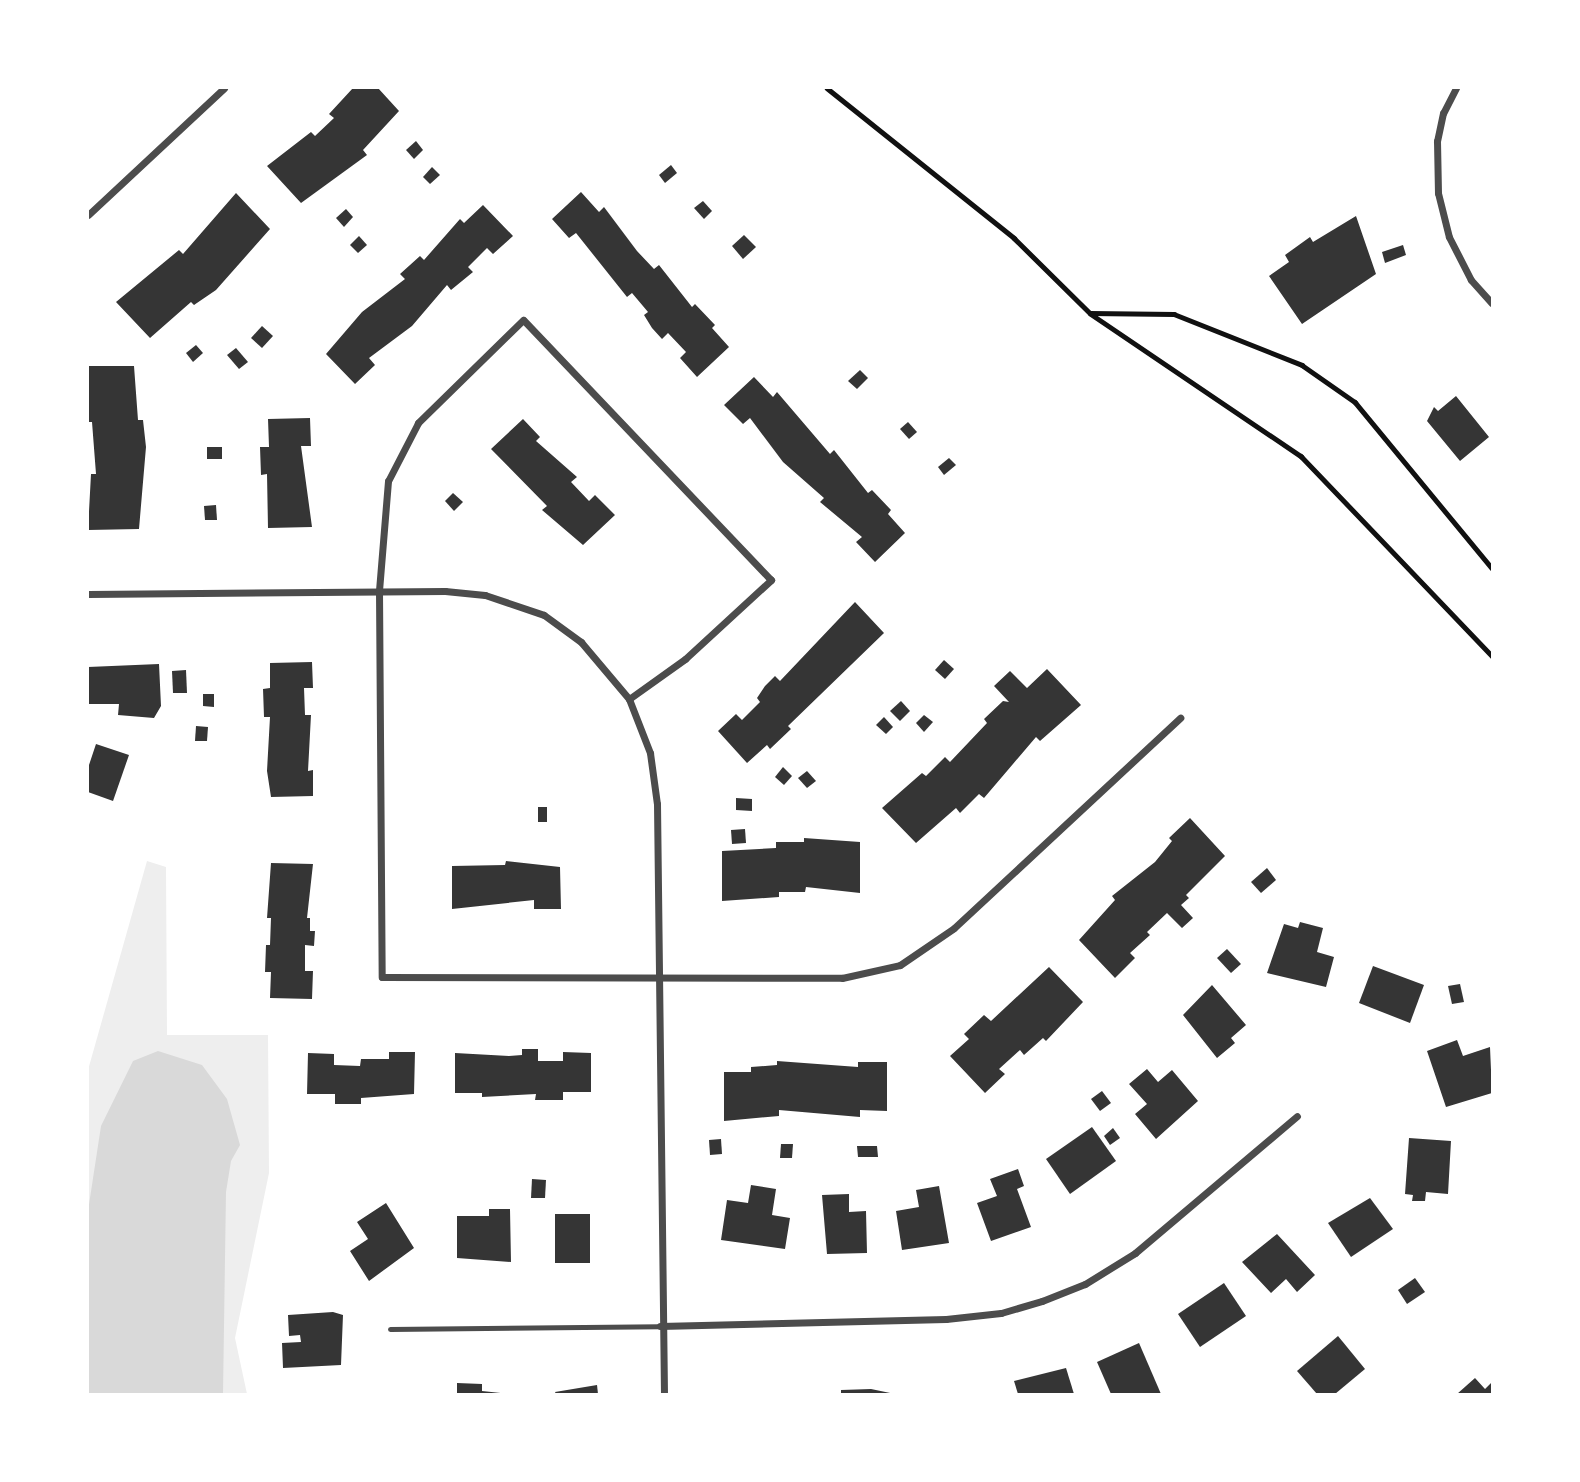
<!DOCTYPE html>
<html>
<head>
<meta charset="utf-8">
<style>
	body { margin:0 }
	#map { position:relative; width:1580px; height:1482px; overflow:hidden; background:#fff; font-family:Spectral,serif }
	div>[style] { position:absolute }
	.green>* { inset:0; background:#eee }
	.water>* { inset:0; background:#d9d9d9 }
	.building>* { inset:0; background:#353535 }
	.path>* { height:4.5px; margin:-2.25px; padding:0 2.25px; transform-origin:2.25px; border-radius:2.25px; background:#111 }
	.service>* { height:5px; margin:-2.5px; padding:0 2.5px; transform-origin:2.5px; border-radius:2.5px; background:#4c4c4c }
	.minor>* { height:7px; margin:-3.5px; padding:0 3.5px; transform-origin:3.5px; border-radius:3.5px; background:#4c4c4c }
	span { translate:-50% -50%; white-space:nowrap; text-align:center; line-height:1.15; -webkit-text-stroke:7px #fff; paint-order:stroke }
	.frame { position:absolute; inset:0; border:89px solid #fff; pointer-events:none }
</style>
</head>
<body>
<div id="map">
	<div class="green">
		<i style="clip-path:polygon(147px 861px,166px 867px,167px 1035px,268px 1035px,269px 1173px,235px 1338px,247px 1394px,88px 1394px,88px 1070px)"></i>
	</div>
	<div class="water">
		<i style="clip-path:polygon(158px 1051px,202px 1065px,227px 1099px,240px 1145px,231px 1161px,226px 1192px,223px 1394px,88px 1394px,88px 1211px,101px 1126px,133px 1061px)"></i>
	</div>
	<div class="building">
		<i style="clip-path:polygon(353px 88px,378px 88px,399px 111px,363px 150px,367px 155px,301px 203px,267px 166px,311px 132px,315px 136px,334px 118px,329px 114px)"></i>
		<i style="clip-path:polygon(416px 141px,423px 150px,414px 159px,406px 150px)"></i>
		<i style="clip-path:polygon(671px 165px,677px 173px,665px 183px,659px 175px)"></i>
		<i style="clip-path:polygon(432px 167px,440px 175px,430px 184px,423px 177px)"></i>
		<i style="clip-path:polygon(581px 192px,599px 212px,604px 207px,637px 251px,654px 269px,659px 265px,692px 307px,695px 304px,715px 325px,712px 328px,729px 347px,697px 377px,680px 358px,686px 352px,668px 333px,662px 339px,652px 328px,644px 315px,648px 312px,632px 293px,627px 297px,576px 233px,569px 238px,552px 219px)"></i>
		<i style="clip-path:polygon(236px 193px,270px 229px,216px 290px,194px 305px,191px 302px,150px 338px,116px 302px,179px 250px,183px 254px)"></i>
		<i style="clip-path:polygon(703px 201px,712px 211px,704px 219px,694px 208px)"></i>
		<i style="clip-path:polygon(483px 205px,513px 236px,493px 254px,487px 248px,468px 267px,473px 272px,451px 290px,447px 285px,412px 326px,369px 358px,375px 365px,355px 384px,326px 354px,362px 312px,405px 279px,400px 274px,420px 256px,424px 260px,460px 219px,464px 223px)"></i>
		<i style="clip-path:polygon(346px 209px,353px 217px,344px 227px,336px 218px)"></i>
		<i style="clip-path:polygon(1356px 216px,1376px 274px,1302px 324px,1269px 276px,1289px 262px,1285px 255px,1310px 237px,1313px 242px)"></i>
		<i style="clip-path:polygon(744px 235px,756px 247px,743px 259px,732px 246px)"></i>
		<i style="clip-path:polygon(359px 236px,367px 245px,358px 253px,350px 245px)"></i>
		<i style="clip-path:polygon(1403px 245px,1406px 255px,1385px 263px,1382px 252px)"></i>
		<i style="clip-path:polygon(262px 326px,273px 336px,262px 348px,251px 338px)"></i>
		<i style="clip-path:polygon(196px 345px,203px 353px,193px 362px,186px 353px)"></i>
		<i style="clip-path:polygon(236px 348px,248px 362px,239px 369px,227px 355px)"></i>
		<i style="clip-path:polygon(88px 366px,134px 366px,138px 420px,143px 420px,146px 447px,139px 529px,88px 530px,91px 474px,96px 474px,92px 422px,88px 422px)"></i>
		<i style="clip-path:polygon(860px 370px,868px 378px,857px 389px,848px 381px)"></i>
		<i style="clip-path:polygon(754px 377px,773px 397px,777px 392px,830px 454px,834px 450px,868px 493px,872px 490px,891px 510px,888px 514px,905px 533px,875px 562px,856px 542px,862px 537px,820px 502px,824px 498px,783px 462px,750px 418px,743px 424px,724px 405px)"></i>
		<i style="clip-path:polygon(1456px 396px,1489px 437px,1460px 461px,1427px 421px,1434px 407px,1438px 411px)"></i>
		<i style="clip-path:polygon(310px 418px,311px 446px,301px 446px,312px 527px,268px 528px,267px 474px,261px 475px,260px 447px,269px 447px,268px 419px)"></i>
		<i style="clip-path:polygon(523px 419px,540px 437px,536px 441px,577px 477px,571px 482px,589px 501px,595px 495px,615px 515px,583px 545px,542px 510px,547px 506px,491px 449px)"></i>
		<i style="clip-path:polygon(908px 422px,917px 432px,909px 439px,900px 429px)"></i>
		<i style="clip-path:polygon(207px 447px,222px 447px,222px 459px,207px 459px)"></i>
		<i style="clip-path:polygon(949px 458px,956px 465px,944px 475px,938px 467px)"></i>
		<i style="clip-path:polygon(453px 493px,463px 502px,454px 511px,445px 501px)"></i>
		<i style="clip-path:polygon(216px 505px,217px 520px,205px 520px,204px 506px)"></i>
		<i style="clip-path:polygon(855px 602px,884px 633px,788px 726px,791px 729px,770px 749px,767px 745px,747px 763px,718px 731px,736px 714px,742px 720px,760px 702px,757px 698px,765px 686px,775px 676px,780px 681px)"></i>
		<i style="clip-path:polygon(944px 660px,954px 669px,945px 679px,935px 670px)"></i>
		<i style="clip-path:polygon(312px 662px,313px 688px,304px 688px,305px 715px,311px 715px,308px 771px,313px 770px,313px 796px,271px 797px,267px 771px,270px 717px,264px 717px,263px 689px,270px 688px,270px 663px)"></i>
		<i style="clip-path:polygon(159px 664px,161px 706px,154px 718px,118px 715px,119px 704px,88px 704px,88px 667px)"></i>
		<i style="clip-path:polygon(1047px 669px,1081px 705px,1040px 741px,1036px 737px,984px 798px,979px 794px,960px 813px,956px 808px,916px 843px,882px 808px,922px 773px,926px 776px,945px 757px,950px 762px,987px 723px,984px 719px,1003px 701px,1009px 702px,994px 686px,1010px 671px,1027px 688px)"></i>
		<i style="clip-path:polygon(186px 670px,187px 693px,173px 693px,172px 671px)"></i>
		<i style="clip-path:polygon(203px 694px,214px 694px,214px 707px,203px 706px)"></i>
		<i style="clip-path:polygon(901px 701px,910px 711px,900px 721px,890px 711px)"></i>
		<i style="clip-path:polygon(924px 715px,933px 722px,924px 732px,916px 723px)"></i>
		<i style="clip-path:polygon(884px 717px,893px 727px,886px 734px,876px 725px)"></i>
		<i style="clip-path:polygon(196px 726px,208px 727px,207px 741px,195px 741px)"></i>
		<i style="clip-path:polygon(96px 744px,129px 755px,113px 801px,88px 792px,88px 768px)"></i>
		<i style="clip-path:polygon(783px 767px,792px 776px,784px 785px,775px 777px)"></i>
		<i style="clip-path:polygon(807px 771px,816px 781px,807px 788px,798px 778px)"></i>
		<i style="clip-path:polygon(736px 798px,752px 799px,752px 811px,736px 810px)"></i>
		<i style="clip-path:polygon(538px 807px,547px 807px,547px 822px,538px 822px)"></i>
		<i style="clip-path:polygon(1190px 818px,1225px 856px,1186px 895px,1189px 898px,1181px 905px,1193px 918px,1182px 928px,1167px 913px,1147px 932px,1150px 935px,1130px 953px,1135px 958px,1115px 978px,1079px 940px,1115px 900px,1112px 896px,1155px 862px,1172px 841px,1169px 838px)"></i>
		<i style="clip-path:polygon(745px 829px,746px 843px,732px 844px,731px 830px)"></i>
		<i style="clip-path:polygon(804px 838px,860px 842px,860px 893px,806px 887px,805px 892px,779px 892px,779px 897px,722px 901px,722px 851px,776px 848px,776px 842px,804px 842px)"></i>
		<i style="clip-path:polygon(506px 861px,560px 867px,561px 909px,534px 909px,534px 900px,452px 909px,452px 866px,505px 865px)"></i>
		<i style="clip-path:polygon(271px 863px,313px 864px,307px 918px,310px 918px,310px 931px,315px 931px,314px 946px,305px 945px,305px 971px,313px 971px,312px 999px,270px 998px,271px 972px,265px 972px,266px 945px,270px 945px,271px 918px,267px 918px)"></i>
		<i style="clip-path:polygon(1267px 868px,1276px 880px,1261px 893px,1251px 882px)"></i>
		<i style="clip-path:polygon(1300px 922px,1323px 928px,1317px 952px,1334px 957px,1326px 987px,1267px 973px,1284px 924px,1298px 928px)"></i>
		<i style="clip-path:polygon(1227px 949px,1241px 964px,1231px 973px,1217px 958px)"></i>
		<i style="clip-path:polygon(1373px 966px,1424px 985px,1410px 1023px,1359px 1003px)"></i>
		<i style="clip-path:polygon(1049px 967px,1083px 1002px,1046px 1041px,1043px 1038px,1024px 1055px,1020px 1050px,999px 1069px,1005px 1074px,985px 1093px,950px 1056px,969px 1039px,964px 1034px,984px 1015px,991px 1021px)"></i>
		<i style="clip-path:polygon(1460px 984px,1464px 1002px,1452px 1004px,1448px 986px)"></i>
		<i style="clip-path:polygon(1212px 985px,1246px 1025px,1231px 1038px,1235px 1043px,1217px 1058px,1183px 1015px)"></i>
		<i style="clip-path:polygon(1457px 1040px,1463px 1056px,1490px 1047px,1492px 1093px,1446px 1107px,1427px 1051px)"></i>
		<i style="clip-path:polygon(522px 1049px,538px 1049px,538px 1061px,563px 1061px,563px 1052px,591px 1053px,591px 1092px,563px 1092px,563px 1100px,535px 1100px,536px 1094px,482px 1097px,482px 1093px,455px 1093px,455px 1053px,509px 1056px,522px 1055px)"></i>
		<i style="clip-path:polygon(389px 1052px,415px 1052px,414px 1094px,361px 1098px,361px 1104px,335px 1104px,335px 1094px,307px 1094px,308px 1053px,334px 1054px,334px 1065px,360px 1066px,361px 1059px,389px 1059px)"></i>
		<i style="clip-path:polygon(777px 1061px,858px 1067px,858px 1062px,887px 1062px,887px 1111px,860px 1110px,860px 1117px,779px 1110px,779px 1116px,724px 1121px,724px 1072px,751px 1072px,751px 1067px,777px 1065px)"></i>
		<i style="clip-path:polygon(1147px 1069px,1158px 1082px,1172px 1070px,1198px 1101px,1156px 1139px,1135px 1114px,1147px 1104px,1129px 1084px)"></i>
		<i style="clip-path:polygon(1102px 1091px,1111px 1103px,1100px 1111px,1091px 1099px)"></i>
		<i style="clip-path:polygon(1092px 1127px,1116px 1161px,1070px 1194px,1046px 1159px)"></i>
		<i style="clip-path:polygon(1113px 1128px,1120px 1138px,1110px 1145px,1104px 1136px)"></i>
		<i style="clip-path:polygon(1409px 1138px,1451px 1141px,1448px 1194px,1426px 1192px,1425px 1201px,1412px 1201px,1413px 1195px,1405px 1194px)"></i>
		<i style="clip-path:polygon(721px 1139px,722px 1154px,710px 1155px,709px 1140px)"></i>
		<i style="clip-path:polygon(781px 1144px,793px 1144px,792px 1158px,780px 1158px)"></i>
		<i style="clip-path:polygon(857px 1146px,877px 1146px,878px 1157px,858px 1157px)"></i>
		<i style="clip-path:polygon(1018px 1169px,1024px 1186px,1017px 1189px,1031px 1227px,991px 1241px,977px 1203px,997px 1196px,990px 1179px)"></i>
		<i style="clip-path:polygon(532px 1179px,546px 1180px,545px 1198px,531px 1198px)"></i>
		<i style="clip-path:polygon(751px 1185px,776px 1189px,772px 1215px,790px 1218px,785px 1249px,721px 1240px,727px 1200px,748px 1203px)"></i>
		<i style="clip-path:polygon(939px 1186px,949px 1243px,902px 1250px,896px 1211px,919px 1207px,916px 1190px)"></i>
		<i style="clip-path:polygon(849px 1194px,849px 1212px,866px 1211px,867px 1253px,827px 1254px,822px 1195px)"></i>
		<i style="clip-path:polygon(1370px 1198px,1393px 1229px,1351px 1257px,1328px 1223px)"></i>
		<i style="clip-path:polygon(386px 1203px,414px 1248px,369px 1281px,350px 1251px,368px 1239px,357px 1222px)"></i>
		<i style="clip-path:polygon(489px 1209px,510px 1209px,511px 1262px,457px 1258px,457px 1216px,489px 1216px)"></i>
		<i style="clip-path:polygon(555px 1214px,590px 1214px,590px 1263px,555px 1263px)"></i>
		<i style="clip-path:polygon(1277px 1234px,1315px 1275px,1297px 1292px,1286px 1279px,1271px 1293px,1242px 1262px)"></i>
		<i style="clip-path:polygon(1415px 1278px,1425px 1292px,1407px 1304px,1398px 1290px)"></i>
		<i style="clip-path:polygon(1224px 1283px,1246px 1316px,1200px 1347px,1178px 1314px)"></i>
		<i style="clip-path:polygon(333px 1312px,343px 1315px,341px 1365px,283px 1368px,282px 1343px,301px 1342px,300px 1335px,289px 1336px,288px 1315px)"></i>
		<i style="clip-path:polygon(1338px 1336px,1365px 1369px,1335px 1394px,1317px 1394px,1297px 1371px)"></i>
		<i style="clip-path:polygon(1139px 1343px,1161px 1394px,1111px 1394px,1097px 1362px)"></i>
		<i style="clip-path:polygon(1066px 1368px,1074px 1394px,1018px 1394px,1014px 1381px)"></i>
		<i style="clip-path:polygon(1475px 1378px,1485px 1389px,1492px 1382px,1492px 1394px,1457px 1394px)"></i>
		<i style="clip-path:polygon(457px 1383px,482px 1384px,482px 1391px,510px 1394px,457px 1394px)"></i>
		<i style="clip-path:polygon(597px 1385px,598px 1394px,556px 1394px,555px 1392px)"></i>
		<i style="clip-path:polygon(871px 1389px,895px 1394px,841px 1394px,841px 1390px)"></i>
	</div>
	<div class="path">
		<i style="left:827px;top:88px;width:240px;rotate:38.7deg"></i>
		<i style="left:1014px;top:238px;width:107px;rotate:44.6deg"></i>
		<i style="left:1090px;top:313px;width:84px;rotate:0.7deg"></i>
		<i style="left:1174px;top:314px;width:138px;rotate:21.7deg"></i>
		<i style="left:1302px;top:365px;width:65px;rotate:34.9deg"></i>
		<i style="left:1355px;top:402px;width:215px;rotate:50.5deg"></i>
		<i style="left:1091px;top:314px;width:254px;rotate:34.1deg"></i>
		<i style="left:1301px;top:456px;width:277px;rotate:46.3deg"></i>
	</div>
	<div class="service">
		<i style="left:390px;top:1329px;width:270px;rotate:-0.6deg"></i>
	</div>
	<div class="minor">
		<i style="left:1456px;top:88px;width:28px;rotate:117deg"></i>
		<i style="left:1443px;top:113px;width:29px;rotate:102deg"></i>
		<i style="left:1437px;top:141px;width:52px;rotate:88.9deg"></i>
		<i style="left:1438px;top:193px;width:45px;rotate:76deg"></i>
		<i style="left:1449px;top:237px;width:48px;rotate:62.9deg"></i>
		<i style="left:1471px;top:280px;width:31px;rotate:48deg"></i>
		<i style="left:88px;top:215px;width:186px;rotate:-43deg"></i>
		<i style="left:88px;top:594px;width:357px;rotate:-0.5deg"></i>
		<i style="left:445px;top:591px;width:40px;rotate:5.7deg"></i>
		<i style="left:485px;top:595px;width:62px;rotate:18.7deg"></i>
		<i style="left:544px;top:615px;width:46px;rotate:36.1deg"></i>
		<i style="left:581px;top:642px;width:75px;rotate:49.9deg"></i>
		<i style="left:629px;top:699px;width:58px;rotate:68.7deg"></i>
		<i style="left:650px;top:753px;width:51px;rotate:82.2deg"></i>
		<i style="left:657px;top:804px;width:590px;rotate:89.32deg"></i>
		<i style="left:629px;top:699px;width:69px;rotate:-35.5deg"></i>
		<i style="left:685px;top:659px;width:117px;rotate:-42.6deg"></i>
		<i style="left:771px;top:580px;width:359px;rotate:-133.6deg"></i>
		<i style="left:523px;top:320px;width:147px;rotate:135.6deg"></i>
		<i style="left:418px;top:423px;width:65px;rotate:117.3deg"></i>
		<i style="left:388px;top:481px;width:110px;rotate:94.7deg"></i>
		<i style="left:379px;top:591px;width:386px;rotate:89.6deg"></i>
		<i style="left:382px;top:977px;width:460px;rotate:0.1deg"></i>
		<i style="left:842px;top:978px;width:59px;rotate:-12.6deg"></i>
		<i style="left:900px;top:965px;width:65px;rotate:-34.4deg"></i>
		<i style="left:954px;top:928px;width:309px;rotate:-42.9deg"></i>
		<i style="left:660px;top:1326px;width:286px;rotate:-1.4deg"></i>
		<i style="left:946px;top:1319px;width:55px;rotate:-6.2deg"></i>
		<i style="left:1001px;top:1313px;width:43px;rotate:-16.3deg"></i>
		<i style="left:1042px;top:1301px;width:46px;rotate:-21.6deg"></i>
		<i style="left:1085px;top:1284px;width:59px;rotate:-31.8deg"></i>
		<i style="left:1135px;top:1253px;width:212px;rotate:-40.2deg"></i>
	</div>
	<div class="frame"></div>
</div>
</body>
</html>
